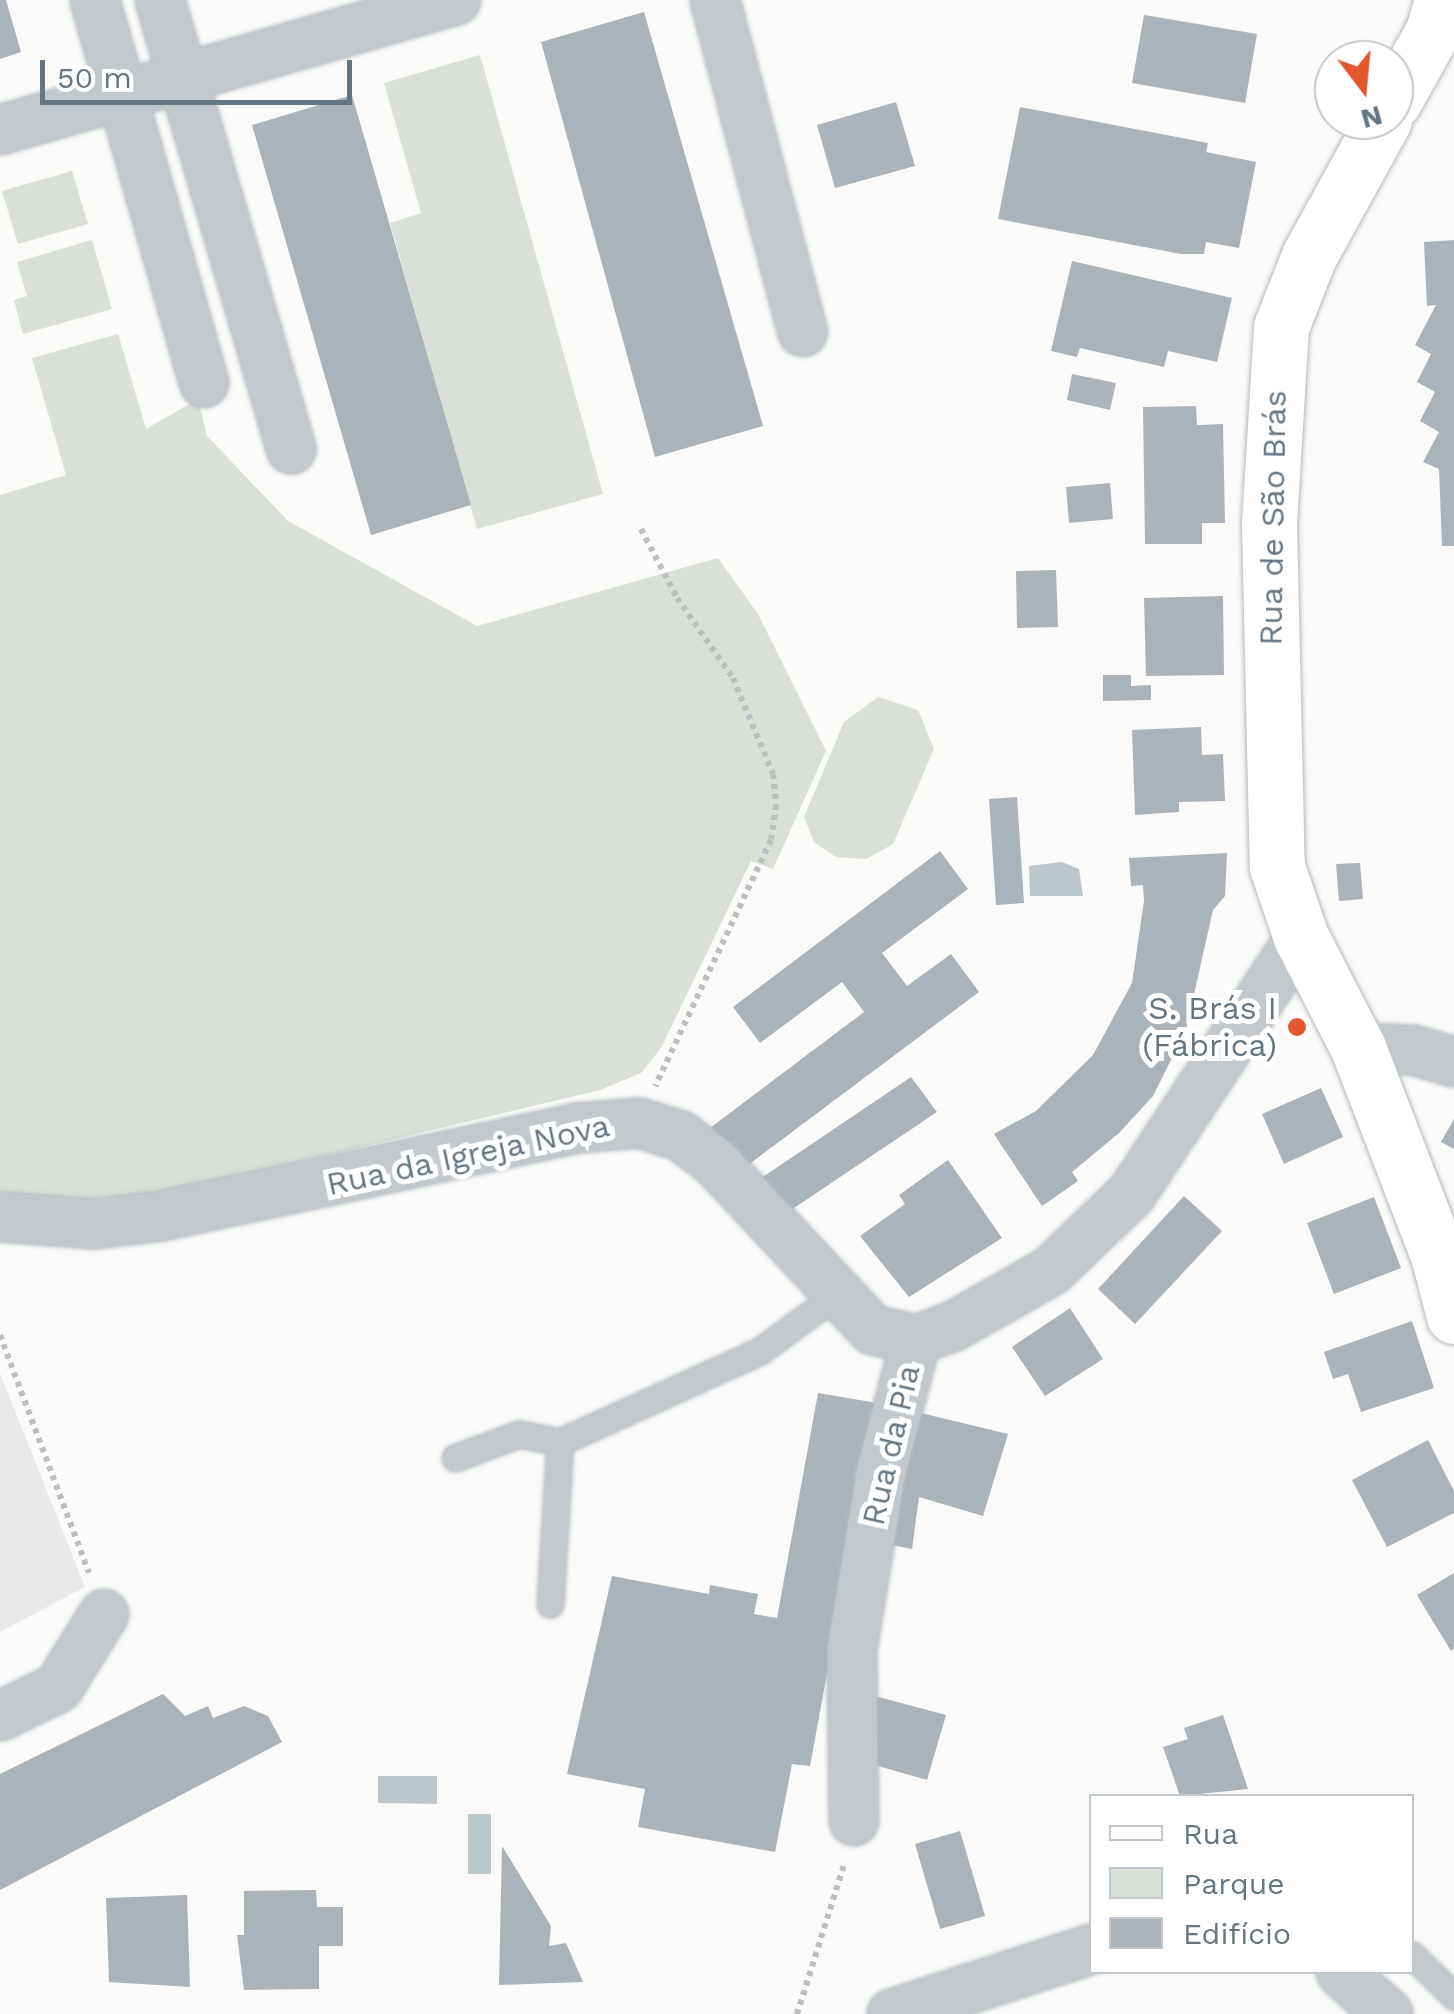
<!DOCTYPE html>
<html>
<head>
<meta charset="utf-8">
<style>
	body { margin:0 }
	#map { position:relative; width:1454px; height:2014px; overflow:hidden; background:#fafaf8; font-family:"Work Sans",sans-serif }
	div>[style] { position:absolute }
	.built>* { inset:0; background:#e8e9e9 }
	.green>* { inset:0; background:#dadfd7 }
	.water>* { inset:0; background:#bbc7cb }
	.building>* { inset:0; background:#aab3b9 }
	.path>* { height:6px; margin-top:-3px; transform-origin:0; background:repeating-linear-gradient(90deg,#bbbfc2 0 5px,transparent 0 10px) }
	.roads { filter:drop-shadow(0 0 2px #b3babf) drop-shadow(0 0 2px #b3babf) }
	.lane>* { height:25px; margin:-12.5px; padding:0 12.5px; transform-origin:12.5px; border-radius:12.5px; background:#c3c8cc }
	.street>* { height:48px; margin:-24px; padding:0 24px; transform-origin:24px; border-radius:24px; background:#c3c8cc }
	.secondary>* { height:55px; margin:-27.5px; padding:0 27.5px; transform-origin:27.5px; border-radius:27.5px; background:#fff }
	.dots>* { width:28px; height:28px; translate:-50% -50%; box-sizing:border-box; border:5px solid #fff; border-radius:50% }
	span { translate:-50% -50%; white-space:nowrap; text-align:center; line-height:1.15; -webkit-text-stroke:10px #fff; paint-order:stroke }
	.street-label { font-size:32px; color:#657683 }
	.poi-label { font-size:32px; color:#657683 }
	.right { translate:-100% -50%; text-align:right }
	.legend { position:absolute; left:1089px; top:1794px; width:325px; height:180px; box-sizing:border-box; background:#fff; border:2px solid #c1c8cd; margin:0; padding:12px 18px; list-style:none; font-size:30px; color:#657683 }
	.legend li { display:flex; align-items:center; gap:20px; height:50px }
	.legend b { width:50px; border:2px solid #c1c8cd }
	.north { position:absolute; left:1314px; top:40px; width:100px; height:100px; box-sizing:border-box; background:#fff; border:2px solid #c1c8cd; border-radius:50%; rotate:164deg; font-size:28px; font-weight:700; line-height:40px; text-align:center; color:#657683 }
	.north::after { content:''; display:block; margin:auto; width:35px; height:45px; background:#e4572e; clip-path:polygon(50% 0,100% 100%,50% 72%,0 100%) }
	.scale { position:absolute; left:40px; top:60px; width:312px; height:45px; box-sizing:border-box; border:5px solid #657683; border-top:0; padding-left:12px; font-size:30px; line-height:35px; white-space:nowrap; color:#657683; -webkit-text-stroke:8px #fff; paint-order:stroke }
</style>
</head>
<body>
<div id="map">
	<div class="built">
		<i style="clip-path:polygon(0 1373px,85px 1587px,0 1632px)"></i>
	</div>
	<div class="green">
		<i style="clip-path:polygon(480px 55px,603px 494px,477px 529px,390px 223px,421px 213px,384px 83px)"></i>
		<i style="clip-path:polygon(72px 171px,88px 224px,18px 244px,2px 191px)"></i>
		<i style="clip-path:polygon(92px 240px,112px 309px,23px 334px,14px 300px,27px 296px,17px 262px)"></i>
		<i style="clip-path:polygon(118px 334px,146px 429px,198px 399px,207px 436px,288px 521px,477px 626px,718px 558px,758px 614px,826px 751px,773px 869px,751px 861px,661px 1048px,641px 1073px,600px 1090px,169px 1193px,57px 1202px,0 1192px,0 495px,66px 475px,32px 358px)"></i>
		<i style="clip-path:polygon(878px 697px,918px 710px,934px 749px,893px 844px,866px 859px,836px 857px,814px 842px,804px 817px,844px 722px)"></i>
	</div>
	<div class="water">
		<i style="clip-path:polygon(1062px 862px,1079px 869px,1083px 896px,1030px 896px,1029px 866px)"></i>
		<i style="clip-path:polygon(378px 1776px,437px 1776px,437px 1804px,378px 1803px)"></i>
		<i style="clip-path:polygon(468px 1814px,491px 1814px,491px 1874px,468px 1874px)"></i>
	</div>
	<div class="building">
		<i style="clip-path:polygon(0 0,6px 0,21px 52px,0 59px)"></i>
		<i style="clip-path:polygon(644px 12px,763px 426px,655px 457px,541px 42px)"></i>
		<i style="clip-path:polygon(1144px 15px,1257px 34px,1245px 103px,1132px 83px)"></i>
		<i style="clip-path:polygon(352px 95px,471px 505px,371px 535px,252px 125px)"></i>
		<i style="clip-path:polygon(896px 102px,915px 166px,835px 188px,817px 125px)"></i>
		<i style="clip-path:polygon(1020px 107px,1208px 143px,1206px 152px,1256px 162px,1239px 248px,1206px 242px,1204px 254px,1181px 254px,998px 219px)"></i>
		<i style="clip-path:polygon(1454px 240px,1454px 546px,1442px 546px,1439px 469px,1423px 462px,1439px 432px,1420px 421px,1435px 392px,1417px 382px,1431px 354px,1415px 345px,1436px 305px,1427px 306px,1424px 242px)"></i>
		<i style="clip-path:polygon(1072px 261px,1232px 298px,1217px 362px,1168px 351px,1164px 367px,1080px 348px,1077px 357px,1051px 351px)"></i>
		<i style="clip-path:polygon(1072px 374px,1116px 383px,1110px 410px,1067px 400px)"></i>
		<i style="clip-path:polygon(1196px 406px,1197px 425px,1223px 424px,1225px 523px,1202px 523px,1202px 544px,1145px 544px,1143px 407px)"></i>
		<i style="clip-path:polygon(1110px 483px,1113px 519px,1069px 523px,1066px 487px)"></i>
		<i style="clip-path:polygon(1056px 570px,1058px 627px,1017px 628px,1016px 571px)"></i>
		<i style="clip-path:polygon(1223px 596px,1224px 675px,1146px 676px,1144px 598px)"></i>
		<i style="clip-path:polygon(1103px 675px,1131px 675px,1131px 686px,1151px 685px,1151px 700px,1103px 701px)"></i>
		<i style="clip-path:polygon(1201px 727px,1202px 755px,1223px 754px,1225px 801px,1179px 802px,1179px 812px,1135px 815px,1132px 730px)"></i>
		<i style="clip-path:polygon(1017px 797px,1024px 903px,996px 905px,989px 799px)"></i>
		<i style="clip-path:polygon(940px 851px,968px 889px,882px 953px,907px 986px,951px 954px,979px 992px,744px 1168px,710px 1128px,864px 1012px,842px 982px,760px 1043px,733px 1007px)"></i>
		<i style="clip-path:polygon(1227px 853px,1225px 896px,1213px 910px,1181px 1052px,1176px 1050px,1153px 1096px,1119px 1133px,1072px 1172px,1078px 1181px,1042px 1206px,994px 1134px,1036px 1111px,1093px 1055px,1132px 983px,1144px 901px,1143px 885px,1131px 886px,1129px 858px)"></i>
		<i style="clip-path:polygon(1360px 863px,1363px 899px,1339px 901px,1336px 864px)"></i>
		<i style="clip-path:polygon(911px 1077px,937px 1112px,788px 1212px,757px 1181px)"></i>
		<i style="clip-path:polygon(1321px 1088px,1343px 1137px,1284px 1164px,1262px 1114px)"></i>
		<i style="clip-path:polygon(1454px 1119px,1454px 1149px,1441px 1142px)"></i>
		<i style="clip-path:polygon(948px 1160px,1002px 1238px,909px 1297px,860px 1236px,905px 1204px,899px 1195px)"></i>
		<i style="clip-path:polygon(1184px 1196px,1222px 1231px,1135px 1324px,1098px 1289px)"></i>
		<i style="clip-path:polygon(1374px 1197px,1401px 1268px,1334px 1294px,1307px 1223px)"></i>
		<i style="clip-path:polygon(1070px 1308px,1103px 1359px,1045px 1396px,1012px 1347px)"></i>
		<i style="clip-path:polygon(1412px 1321px,1434px 1388px,1361px 1412px,1348px 1374px,1333px 1379px,1324px 1352px)"></i>
		<i style="clip-path:polygon(818px 1393px,877px 1403px,810px 1766px,792px 1764px,775px 1852px,638px 1827px,645px 1789px,567px 1774px,612px 1576px,709px 1594px,710px 1585px,758px 1594px,754px 1614px,777px 1618px)"></i>
		<i style="clip-path:polygon(921px 1413px,1008px 1434px,983px 1516px,919px 1497px,912px 1549px,872px 1541px)"></i>
		<i style="clip-path:polygon(1428px 1440px,1454px 1491px,1454px 1513px,1387px 1547px,1352px 1480px)"></i>
		<i style="clip-path:polygon(1454px 1573px,1454px 1649px,1451px 1651px,1417px 1595px)"></i>
		<i style="clip-path:polygon(163px 1694px,185px 1716px,208px 1706px,213px 1718px,244px 1706px,268px 1716px,282px 1742px,0 1890px,0 1774px)"></i>
		<i style="clip-path:polygon(875px 1696px,946px 1715px,927px 1780px,857px 1760px)"></i>
		<i style="clip-path:polygon(1223px 1715px,1248px 1789px,1180px 1796px,1163px 1747px,1188px 1739px,1184px 1728px)"></i>
		<i style="clip-path:polygon(960px 1831px,985px 1916px,940px 1929px,915px 1844px)"></i>
		<i style="clip-path:polygon(502px 1846px,551px 1926px,549px 1946px,566px 1943px,583px 1982px,499px 1985px)"></i>
		<i style="clip-path:polygon(316px 1890px,317px 1907px,343px 1907px,343px 1946px,319px 1946px,319px 1989px,244px 1990px,237px 1935px,244px 1935px,244px 1891px)"></i>
		<i style="clip-path:polygon(187px 1895px,190px 1987px,109px 1982px,106px 1898px)"></i>
	</div>
	<div class="path">
		<i style="left:641px;top:529px;width:78px;rotate:62.4deg"></i>
		<i style="left:677px;top:598px;width:98px;rotate:55deg"></i>
		<i style="left:733px;top:678px;width:104px;rotate:67.4deg"></i>
		<i style="left:773px;top:774px;width:31px;rotate:84deg"></i>
		<i style="left:776px;top:805px;width:35px;rotate:98deg"></i>
		<i style="left:771px;top:840px;width:272px;rotate:115.2deg"></i>
		<i style="left:0;top:1335px;width:254px;rotate:69.5deg"></i>
		<i style="left:797px;top:2014px;width:159px;rotate:-72.5deg"></i>
	</div>
	<div class="roads">
		<div class="lane">
			<i style="left:455px;top:1458px;width:68px;rotate:-20.6deg"></i>
			<i style="left:519px;top:1434px;width:42px;rotate:11deg"></i>
			<i style="left:550px;top:1604px;width:162px;rotate:-86.5deg"></i>
			<i style="left:560px;top:1442px;width:220px;rotate:-24.5deg"></i>
			<i style="left:760px;top:1351px;width:94px;rotate:-36.4deg"></i>
			<i style="left:1412px;top:1955px;width:59px;rotate:44.3deg"></i>
		</div>
		<div class="street">
			<i style="left:95px;top:0;width:398px;rotate:74.1deg"></i>
			<i style="left:160px;top:0;width:468px;rotate:73.7deg"></i>
			<i style="left:715px;top:0;width:343px;rotate:75.2deg"></i>
			<i style="left:0;top:130px;width:474px;rotate:-15.9deg"></i>
			<i style="left:1358px;top:1048px;width:55px;rotate:2.1deg"></i>
			<i style="left:1413px;top:1050px;width:43px;rotate:16.3deg"></i>
			<i style="left:0;top:1217px;width:95px;rotate:4.2deg"></i>
			<i style="left:95px;top:1224px;width:66px;rotate:-6.9deg"></i>
			<i style="left:161px;top:1216px;width:425px;rotate:-11.9deg"></i>
			<i style="left:577px;top:1128px;width:62px;rotate:-4.6deg"></i>
			<i style="left:639px;top:1123px;width:44px;rotate:17.2deg"></i>
			<i style="left:681px;top:1136px;width:44px;rotate:37.6deg"></i>
			<i style="left:716px;top:1163px;width:229px;rotate:46.8deg"></i>
			<i style="left:873px;top:1330px;width:44px;rotate:13.1deg"></i>
			<i style="left:916px;top:1340px;width:40px;rotate:-20.2deg"></i>
			<i style="left:954px;top:1326px;width:112px;rotate:-29.6deg"></i>
			<i style="left:1051px;top:1271px;width:112px;rotate:-43.9deg"></i>
			<i style="left:1132px;top:1193px;width:307px;rotate:-56.6deg"></i>
			<i style="left:0;top:1716px;width:64px;rotate:-25.8deg"></i>
			<i style="left:58px;top:1688px;width:87px;rotate:-58.1deg"></i>
			<i style="left:854px;top:1821px;width:172px;rotate:-90.7deg"></i>
			<i style="left:852px;top:1649px;width:179px;rotate:-80.7deg"></i>
			<i style="left:881px;top:1472px;width:137px;rotate:-75.1deg"></i>
			<i style="left:1341px;top:1972px;width:63px;rotate:41.8deg"></i>
			<i style="left:892px;top:2014px;width:210px;rotate:-18deg"></i>
		</div>
		<div class="secondary">
			<i style="left:1394px;top:101px;width:80px;rotate:-60.9deg"></i>
			<i style="left:1433px;top:31px;width:32px;rotate:-74deg"></i>
			<i style="left:1384px;top:120px;width:155px;rotate:118.9deg"></i>
			<i style="left:1309px;top:256px;width:76px;rotate:111.5deg"></i>
			<i style="left:1281px;top:327px;width:197px;rotate:93.5deg"></i>
			<i style="left:1269px;top:524px;width:343px;rotate:88.7deg"></i>
			<i style="left:1277px;top:867px;width:74px;rotate:71.1deg"></i>
			<i style="left:1301px;top:937px;width:125px;rotate:62.8deg"></i>
			<i style="left:1358px;top:1048px;width:222px;rotate:68.9deg"></i>
			<i style="left:1438px;top:1255px;width:63px;rotate:75.3deg"></i>
		</div>
	</div>
	<div class="dots">
		<i style="left:1297px;top:1027px;background:#e4572e"></i>
	</div>
	<div class="street-label">
		<span style="left:1273px;top:518px;rotate:-89deg">Rua de São Brás</span>
		<span style="left:468px;top:1155px;rotate:-12deg">Rua da Igreja Nova</span>
		<span style="left:891px;top:1445px;rotate:-77deg">Rua da Pia</span>
	</div>
	<div class="poi-label">
		<span class="right" style="left:1277px;top:1027px">S. Brás I<br>(Fábrica)</span>
	</div>
	<ul class="legend">
	<li><b style="height:12px;background:#fff"></b>Rua</li>
	<li><b style="height:28px;background:#dadfd7"></b>Parque</li>
	<li><b style="height:28px;background:#aab3b9"></b>Edifício</li>
	</ul>
	<div class="north">N</div>
	<div class="scale">50 m</div>
</div>
</body>
</html>
